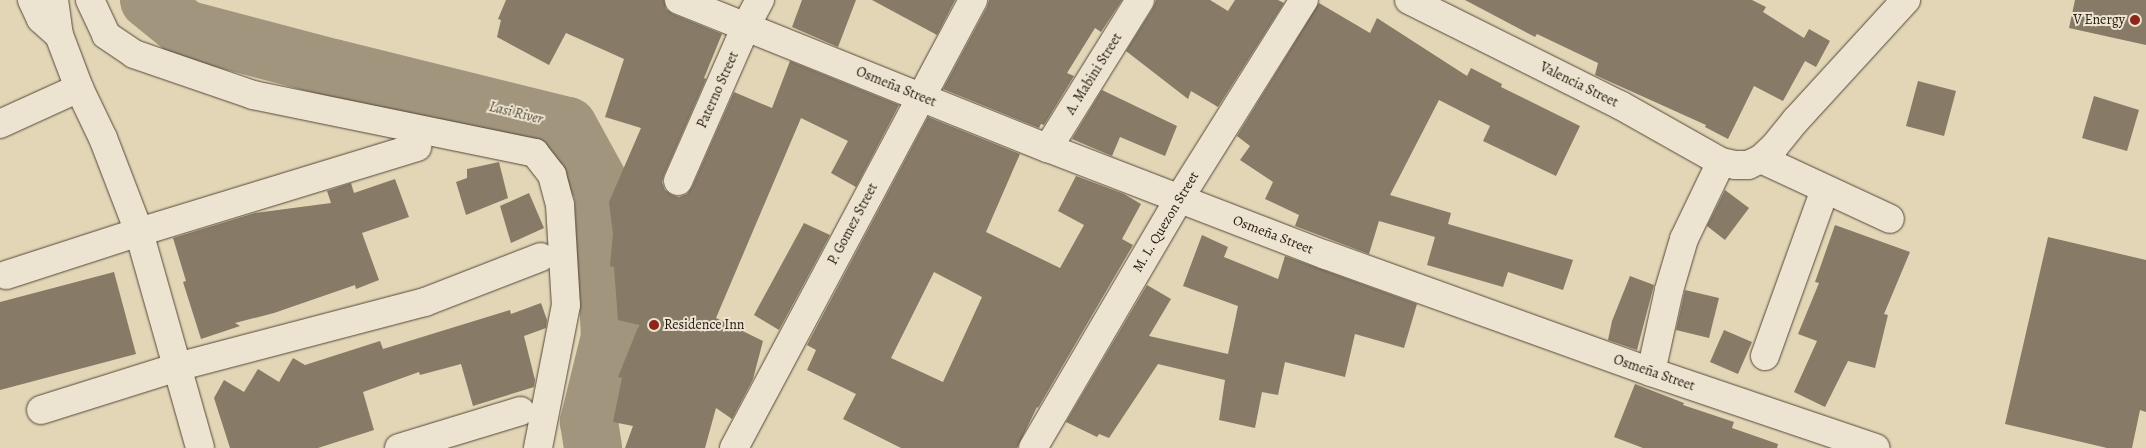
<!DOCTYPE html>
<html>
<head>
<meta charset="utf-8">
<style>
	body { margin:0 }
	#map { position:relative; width:2146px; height:448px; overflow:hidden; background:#e2d6b6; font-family:Alegreya,serif }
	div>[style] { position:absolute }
	.river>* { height:58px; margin:-29px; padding:0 29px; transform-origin:29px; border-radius:29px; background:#a1957d }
	.building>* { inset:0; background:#877a66 }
	.roads { filter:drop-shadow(0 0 1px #544739) drop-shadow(0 0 1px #544739) }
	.minor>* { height:28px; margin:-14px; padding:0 14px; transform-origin:14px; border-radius:14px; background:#ece4d0 }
	.tertiary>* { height:28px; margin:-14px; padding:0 14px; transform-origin:14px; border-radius:14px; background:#ece4d0 }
	.dots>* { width:14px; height:14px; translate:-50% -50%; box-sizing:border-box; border:2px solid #ece4d0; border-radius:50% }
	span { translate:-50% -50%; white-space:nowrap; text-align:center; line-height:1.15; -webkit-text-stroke:4px #ece4d0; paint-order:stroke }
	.poi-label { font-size:14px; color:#24170f }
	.right { translate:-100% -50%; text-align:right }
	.left { translate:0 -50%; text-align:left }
	.street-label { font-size:14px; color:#24170f }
	.water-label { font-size:15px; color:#56493b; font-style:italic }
</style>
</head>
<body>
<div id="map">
	<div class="river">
		<i style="left:149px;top:0;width:46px;rotate:38.9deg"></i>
		<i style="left:185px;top:29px;width:153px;rotate:14.8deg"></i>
		<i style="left:333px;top:68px;width:242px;rotate:13.9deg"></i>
		<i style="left:568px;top:126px;width:73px;rotate:61.3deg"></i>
		<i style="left:603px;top:190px;width:147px;rotate:87.3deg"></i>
		<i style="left:610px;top:337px;width:88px;rotate:103.9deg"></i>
		<i style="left:589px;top:422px;width:26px;rotate:81deg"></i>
	</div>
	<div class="building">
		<i style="clip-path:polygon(506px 0,664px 0,666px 9px,673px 14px,722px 34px,704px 78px,706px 79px,664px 175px,662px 182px,665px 190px,672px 195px,679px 197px,687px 194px,692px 187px,734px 92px,772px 108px,790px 61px,899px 105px,856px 187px,831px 173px,848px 141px,801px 118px,716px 318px,763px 341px,753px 379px,732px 419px,716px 408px,705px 448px,625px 448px,633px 426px,613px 422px,622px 378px,618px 377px,639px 325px,618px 320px,614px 267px,610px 266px,613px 234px,609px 202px,641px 128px,605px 117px,624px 59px,566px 33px,549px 65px,497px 37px,501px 20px,498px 19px)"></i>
		<i style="clip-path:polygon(802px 0,856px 0,838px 47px,792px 27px)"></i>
		<i style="clip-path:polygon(872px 0,955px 0,937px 35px)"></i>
		<i style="clip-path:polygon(989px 0,1122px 0,1101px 32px,1095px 28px,1067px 73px,1074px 76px,1044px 125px,1041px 124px,1039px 128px,943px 89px,987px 7px)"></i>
		<i style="clip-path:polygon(1156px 0,1210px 0,1228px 11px,1235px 0,1278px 0,1284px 3px,1218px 107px,1191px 91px,1188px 99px,1126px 51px,1153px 8px)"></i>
		<i style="clip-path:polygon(1465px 0,1752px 0,1766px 7px,1763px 12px,1804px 38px,1809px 29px,1830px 41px,1816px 67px,1805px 61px,1783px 101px,1754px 86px,1728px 139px,1705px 127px,1706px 125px,1595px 75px,1598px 63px,1537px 34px,1535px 37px)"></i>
		<i style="clip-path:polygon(2075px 0,2146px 0,2146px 45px,2069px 28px)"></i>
		<i style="clip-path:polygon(1319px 3px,1370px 33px,1377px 18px,1467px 76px,1471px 68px,1502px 84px,1501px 87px,1580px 126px,1556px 176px,1483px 141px,1490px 126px,1439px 100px,1390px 195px,1451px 213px,1448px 224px,1573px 260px,1563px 290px,1508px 272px,1503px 287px,1427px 265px,1435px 237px,1379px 221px,1369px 254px,1295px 226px,1299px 215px,1265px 199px,1273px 182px,1240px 160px,1250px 146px,1237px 136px)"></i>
		<i style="clip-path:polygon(1918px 81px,1956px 91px,1944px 136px,1906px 126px)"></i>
		<i style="clip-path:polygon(1102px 90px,1177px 126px,1165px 156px,1120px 137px,1112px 156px,1072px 139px)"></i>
		<i style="clip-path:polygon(2094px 96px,2139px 110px,2127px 151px,2082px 138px)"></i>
		<i style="clip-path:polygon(evenodd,928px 117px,1020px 154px,986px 232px,1060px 268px,1084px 225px,1058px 211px,1076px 176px,1124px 194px,1141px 204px,1122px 239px,1133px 245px,1038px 408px,1037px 407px,1017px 448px,901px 448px,843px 419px,856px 394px,807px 370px,816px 350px,807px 345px,928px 117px,934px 272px,982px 297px,943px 382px,891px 358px,934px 272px)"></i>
		<i style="clip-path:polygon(499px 162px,508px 198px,466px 215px,456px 182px,467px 178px,467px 169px)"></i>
		<i style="clip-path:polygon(395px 179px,409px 217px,362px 233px,379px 280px,356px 289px,355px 285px,274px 313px,235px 323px,240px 326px,201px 339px,183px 282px,186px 281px,173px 238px,255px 213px,331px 203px,327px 191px,351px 183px,354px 193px)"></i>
		<i style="clip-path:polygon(1725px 190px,1749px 208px,1725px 240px,1707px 226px)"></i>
		<i style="clip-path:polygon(529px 193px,544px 228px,511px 243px,500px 206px)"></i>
		<i style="clip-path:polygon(804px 223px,830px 235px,779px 330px,754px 315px)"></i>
		<i style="clip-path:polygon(1835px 225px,1910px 252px,1884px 314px,1888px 315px,1875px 368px,1848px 361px,1825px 407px,1794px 392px,1817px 341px,1798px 334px,1819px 283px,1815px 282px)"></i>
		<i style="clip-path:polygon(1202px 235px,1228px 247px,1224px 257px,1278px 279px,1285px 256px,1417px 304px,1404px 348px,1355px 334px,1345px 377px,1285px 362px,1278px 395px,1262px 392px,1255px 428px,1219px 420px,1225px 380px,1158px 364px,1109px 438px,1099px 434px,1097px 437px,1066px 422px,1147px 285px,1171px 299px,1149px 336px,1228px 354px,1238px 306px,1183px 286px)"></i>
		<i style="clip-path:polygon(2048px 237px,2146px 260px,2146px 412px,2140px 410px,2132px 448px,2107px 448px,2005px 424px)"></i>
		<i style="clip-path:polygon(114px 272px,136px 354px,0 390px,0 302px)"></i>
		<i style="clip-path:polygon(1630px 276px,1654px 285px,1637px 350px,1608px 340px,1612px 321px)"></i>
		<i style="clip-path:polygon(1685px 290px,1719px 298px,1709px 338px,1676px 330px)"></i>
		<i style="clip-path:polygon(541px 303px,547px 320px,546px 328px,524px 336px,535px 380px,534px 387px,473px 406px,461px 364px,420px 375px,419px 372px,363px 392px,374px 430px,318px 448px,230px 448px,214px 398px,224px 380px,244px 392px,258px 369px,279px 382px,293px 358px,305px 365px,380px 341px,383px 349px,510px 310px,511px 314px)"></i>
		<i style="clip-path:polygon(1724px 330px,1752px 342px,1738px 374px,1710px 362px)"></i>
		<i style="clip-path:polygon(1635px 384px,1684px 403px,1683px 405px,1734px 422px,1732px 428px,1778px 444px,1777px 448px,1643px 448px,1614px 437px)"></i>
	</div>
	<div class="roads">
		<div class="minor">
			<i style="left:32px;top:0;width:21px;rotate:65deg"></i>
			<i style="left:41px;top:19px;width:24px;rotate:42deg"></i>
			<i style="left:54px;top:0;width:35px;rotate:82deg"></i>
			<i style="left:59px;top:35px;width:57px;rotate:69.3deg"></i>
			<i style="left:79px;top:88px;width:55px;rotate:64.4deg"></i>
			<i style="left:103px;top:138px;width:101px;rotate:69deg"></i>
			<i style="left:139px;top:232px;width:224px;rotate:74.2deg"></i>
			<i style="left:90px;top:0;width:38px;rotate:65deg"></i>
			<i style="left:106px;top:35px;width:34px;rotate:34deg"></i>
			<i style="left:134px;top:54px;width:126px;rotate:19deg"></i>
			<i style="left:253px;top:95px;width:288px;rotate:11.6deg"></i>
			<i style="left:535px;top:153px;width:28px;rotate:52deg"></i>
			<i style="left:552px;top:175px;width:31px;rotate:75deg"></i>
			<i style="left:560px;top:205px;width:100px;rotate:86.6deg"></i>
			<i style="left:566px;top:305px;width:146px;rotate:101.1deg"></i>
			<i style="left:1409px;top:0;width:236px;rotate:26.5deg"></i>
			<i style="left:1620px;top:105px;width:116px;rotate:29.4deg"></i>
			<i style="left:1721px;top:162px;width:14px;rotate:12deg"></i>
			<i style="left:1735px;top:165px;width:13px"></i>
			<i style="left:1748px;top:165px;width:14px;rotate:-25deg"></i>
			<i style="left:1761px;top:159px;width:18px;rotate:-43deg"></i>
			<i style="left:1774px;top:147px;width:35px;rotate:-51deg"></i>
			<i style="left:1796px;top:120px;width:163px;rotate:-47.5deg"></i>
			<i style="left:0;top:124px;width:87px;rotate:-24.5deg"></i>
			<i style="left:1048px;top:148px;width:174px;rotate:-58.1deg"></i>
			<i style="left:1761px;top:159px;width:142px;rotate:24.9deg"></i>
			<i style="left:678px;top:181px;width:169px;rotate:-66.3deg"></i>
			<i style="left:746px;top:26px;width:30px;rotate:-62deg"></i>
			<i style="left:6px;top:275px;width:140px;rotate:-17.9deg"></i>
			<i style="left:139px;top:232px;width:291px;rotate:-17deg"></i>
			<i style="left:1765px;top:356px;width:177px;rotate:-70.2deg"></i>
			<i style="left:1651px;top:372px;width:84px;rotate:-77.6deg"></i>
			<i style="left:1669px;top:290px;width:53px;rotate:-73.6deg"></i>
			<i style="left:1684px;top:239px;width:85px;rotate:-64.3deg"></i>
			<i style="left:41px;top:410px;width:143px;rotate:-17.5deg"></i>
			<i style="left:177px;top:367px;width:256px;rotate:-14.7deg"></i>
			<i style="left:425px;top:302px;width:124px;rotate:-21.2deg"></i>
			<i style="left:399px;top:448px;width:127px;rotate:-16.9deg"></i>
			<i style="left:734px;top:448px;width:508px;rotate:-61.92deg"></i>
			<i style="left:1033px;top:448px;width:289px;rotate:-59.6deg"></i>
		</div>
		<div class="tertiary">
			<i style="left:679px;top:0;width:398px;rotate:21.9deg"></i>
			<i style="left:1048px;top:148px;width:298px;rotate:21.1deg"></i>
			<i style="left:1326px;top:255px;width:345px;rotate:19.8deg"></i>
			<i style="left:1651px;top:372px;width:237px;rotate:18.7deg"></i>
			<i style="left:1179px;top:199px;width:235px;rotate:-57.9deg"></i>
		</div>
	</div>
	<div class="dots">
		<i style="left:2135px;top:20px;background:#8f2418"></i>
		<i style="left:654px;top:325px;background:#8f2418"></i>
	</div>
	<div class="poi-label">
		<span class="right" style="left:2125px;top:20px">V Energy</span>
		<span class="left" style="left:664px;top:325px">Residence Inn</span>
	</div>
	<div class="street-label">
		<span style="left:1094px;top:74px;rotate:-58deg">A. Mabini Street</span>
		<span style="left:1579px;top:85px;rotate:26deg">Valencia Street</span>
		<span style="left:896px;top:87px;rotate:22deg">Osmeña Street</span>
		<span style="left:718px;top:90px;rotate:-66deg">Paterno Street</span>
		<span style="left:1166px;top:222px;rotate:-59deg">M. L. Quezon Street</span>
		<span style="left:853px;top:224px;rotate:-62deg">P. Gomez Street</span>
		<span style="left:1273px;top:235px;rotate:21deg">Osmeña Street</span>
		<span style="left:1654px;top:373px;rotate:19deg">Osmeña Street</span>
	</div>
	<div class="water-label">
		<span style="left:516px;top:113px;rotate:14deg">Lasi River</span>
	</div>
</div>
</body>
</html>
